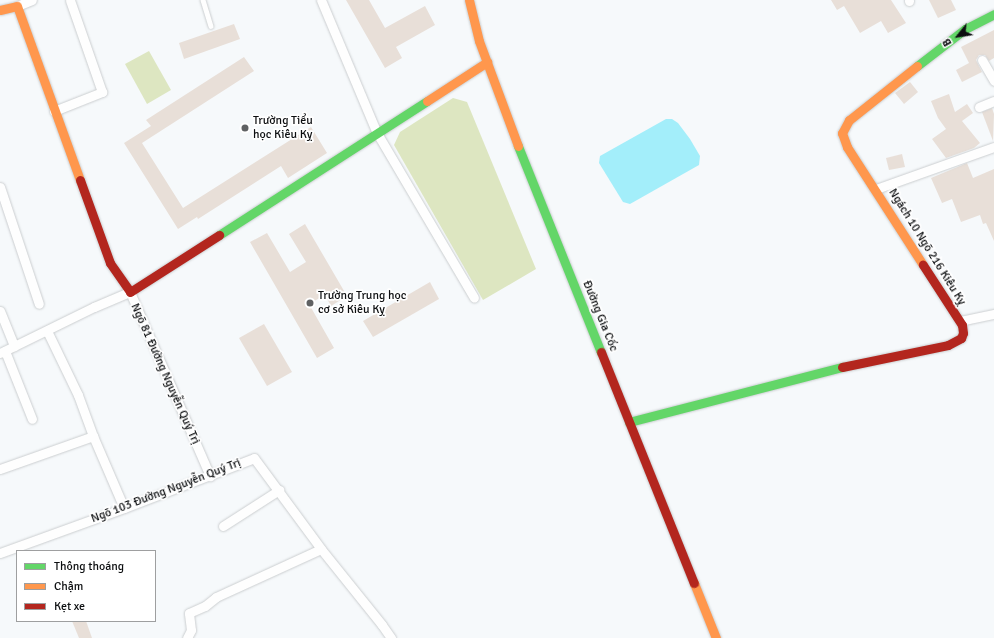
<!DOCTYPE html>
<html>
<head>
<meta charset="utf-8">
<style>
	body { margin:0 }
	#map { position:relative; width:994px; height:638px; overflow:hidden; background:#f6f9fb; font-family:Signika,sans-serif }
	div>[style] { position:absolute }
	.green>* { inset:0; background:#dde6c1 }
	.water>* { inset:0; background:#a3eefa }
	.building>* { inset:0; background:#e8dfd8 }
	.roads { filter:drop-shadow(0 0 1px #cbced0) drop-shadow(0 0 1px #cbced0) }
	.lane>* { height:4.5px; margin:-2.25px; padding:0 2.25px; transform-origin:2.25px; border-radius:2.25px; background:#fefefe }
	.street>* { height:9px; margin:-4.5px; padding:0 4.5px; transform-origin:4.5px; border-radius:4.5px; background:#fefefe }
	.fast>* { height:9px; margin:-4.5px; padding:0 4.5px; transform-origin:4.5px; border-radius:4.5px; background:#63d668 }
	.slow>* { height:9px; margin:-4.5px; padding:0 4.5px; transform-origin:4.5px; border-radius:4.5px; background:#ff974d }
	.jam>* { height:9px; margin:-4.5px; padding:0 4.5px; transform-origin:4.5px; border-radius:4.5px; background:#b3261e }
	.dots>* { width:11px; height:11px; translate:-50% -50%; box-sizing:border-box; border:2px solid #fff; border-radius:50% }
	span { translate:-50% -50%; white-space:nowrap; text-align:center; line-height:1.15; -webkit-text-stroke:3.5px #fff; paint-order:stroke }
	.poi-label { font-size:12px; color:#0d0f11 }
	.left { translate:0 -50%; text-align:left }
	.street-label { font-size:12px; color:#0d0f11 }
	.legend { position:absolute; left:16px; top:550px; width:140px; height:72px; box-sizing:border-box; background:#fff; border:1px solid #9e9fa0; margin:0; padding:5px 7px; list-style:none; font-size:12px; color:#0d0f11 }
	.legend li { display:flex; align-items:center; gap:8px; height:20px }
	.legend b { width:20px; border:1px solid #9e9fa0 }
	.north { position:absolute; left:938px; top:16px; width:40px; height:40px; -webkit-text-stroke:3px #fff; paint-order:stroke; rotate:240deg; font-size:11px; font-weight:700; line-height:16px; text-align:center; color:#0d0f11 }
	.north::after { content:''; display:block; margin:auto; width:14px; height:18px; background:#0d0f11; clip-path:polygon(50% 0,100% 100%,50% 72%,0 100%) }
</style>
</head>
<body>
<div id="map">
	<div class="green">
		<i style="clip-path:polygon(149px 51px,171px 90px,147px 104px,125px 64px)"></i>
		<i style="clip-path:polygon(453px 98px,467px 102px,536px 269px,483px 300px,394px 145px,400px 132px)"></i>
	</div>
	<div class="water">
		<i style="clip-path:polygon(666px 119px,672px 119px,678px 123px,690px 139px,700px 156px,699px 165px,630px 204px,623px 202px,599px 163px,600px 156px)"></i>
	</div>
	<div class="building">
		<i style="clip-path:polygon(346px 0,369px 0,385px 28px,425px 6px,435px 25px,396px 47px,402px 58px,385px 68px)"></i>
		<i style="clip-path:polygon(831px 0,891px 0,906px 23px,888px 33px,881px 21px,860px 33px,844px 6px,837px 10px)"></i>
		<i style="clip-path:polygon(929px 0,951px 0,956px 10px,938px 18px)"></i>
		<i style="clip-path:polygon(234px 24px,240px 39px,184px 59px,179px 43px)"></i>
		<i style="clip-path:polygon(994px 30px,994px 58px,989px 61px,985px 55px,979px 55px,976px 60px,982px 72px,962px 82px,956px 70px,969px 63px,961px 47px)"></i>
		<i style="clip-path:polygon(244px 57px,254px 71px,142px 143px,183px 208px,311px 127px,327px 153px,288px 178px,281px 166px,198px 219px,197px 217px,178px 229px,124px 143px,151px 126px,146px 120px)"></i>
		<i style="clip-path:polygon(910px 82px,918px 92px,904px 104px,895px 93px)"></i>
		<i style="clip-path:polygon(949px 94px,955px 112px,967px 104px,973px 113px,962px 121px,980px 143px,974px 148px,946px 158px,932px 139px,946px 129px,938px 118px,931px 101px)"></i>
		<i style="clip-path:polygon(992px 108px,994px 114px,993px 141px,982px 112px)"></i>
		<i style="clip-path:polygon(902px 154px,905px 167px,889px 170px,886px 158px)"></i>
		<i style="clip-path:polygon(967px 163px,973px 178px,994px 169px,994px 241px,986px 223px,983px 224px,980px 215px,961px 222px,952px 199px,942px 203px,931px 178px)"></i>
		<i style="clip-path:polygon(305px 224px,347px 296px,331px 306px,325px 295px,309px 304px,334px 348px,317px 358px,250px 242px,267px 233px,290px 272px,306px 262px,289px 234px)"></i>
		<i style="clip-path:polygon(430px 282px,439px 299px,373px 337px,363px 321px)"></i>
		<i style="clip-path:polygon(264px 324px,292px 372px,267px 386px,239px 338px)"></i>
		<i style="clip-path:polygon(72px 621px,86px 621px,92px 638px,79px 638px)"></i>
	</div>
	<div class="roads">
		<div class="lane">
			<i style="left:203px;top:0;width:27px;rotate:73deg"></i>
		</div>
		<div class="street">
			<i style="left:321px;top:0;width:144px;rotate:67.2deg"></i>
			<i style="left:377px;top:133px;width:191px;rotate:59.5deg"></i>
			<i style="left:909px;top:0;width:1px;rotate:90deg"></i>
			<i style="left:17px;top:6px;width:16px;rotate:-22deg"></i>
			<i style="left:982px;top:60px;width:24px;rotate:60deg"></i>
			<i style="left:979px;top:107px;width:16px;rotate:-22deg"></i>
			<i style="left:54px;top:111px;width:52px;rotate:-21.6deg"></i>
			<i style="left:102px;top:92px;width:97px;rotate:-109.2deg"></i>
			<i style="left:0;top:187px;width:123px;rotate:71.6deg"></i>
			<i style="left:876px;top:189px;width:125px;rotate:-19.6deg"></i>
			<i style="left:0;top:311px;width:38px;rotate:68deg"></i>
			<i style="left:960px;top:321px;width:35px;rotate:-12deg"></i>
			<i style="left:5px;top:351px;width:73px;rotate:68.3deg"></i>
			<i style="left:0;top:353px;width:105px;rotate:-26.1deg"></i>
			<i style="left:94px;top:307px;width:39px;rotate:-23deg"></i>
			<i style="left:130px;top:292px;width:201px;rotate:66.5deg"></i>
			<i style="left:93px;top:436px;width:78px;rotate:66.7deg"></i>
			<i style="left:0;top:469px;width:99px;rotate:-19.5deg"></i>
			<i style="left:93px;top:436px;width:44px;rotate:-110.1deg"></i>
			<i style="left:78px;top:395px;width:71px;rotate:-115.8deg"></i>
			<i style="left:223px;top:526px;width:67px;rotate:-32.7deg"></i>
			<i style="left:0;top:553px;width:132px;rotate:-19.9deg"></i>
			<i style="left:124px;top:508px;width:139px;rotate:-21deg"></i>
			<i style="left:254px;top:458px;width:113px;rotate:53.6deg"></i>
			<i style="left:321px;top:549px;width:97px;rotate:51.2deg"></i>
			<i style="left:382px;top:625px;width:16px;rotate:55deg"></i>
			<i style="left:187px;top:638px;width:9px;rotate:-63deg"></i>
			<i style="left:191px;top:630px;width:17px;rotate:-97deg"></i>
			<i style="left:189px;top:613px;width:17px;rotate:-24deg"></i>
			<i style="left:205px;top:606px;width:14px;rotate:-39deg"></i>
			<i style="left:216px;top:597px;width:115px;rotate:-24.6deg"></i>
		</div>
		<div class="fast">
			<i style="left:917px;top:66px;width:61px;rotate:-37.6deg"></i>
			<i style="left:965px;top:29px;width:33px;rotate:-27deg"></i>
			<i style="left:518px;top:146px;width:222px;rotate:68.1deg"></i>
			<i style="left:219px;top:235px;width:247px;rotate:-32.8deg"></i>
			<i style="left:629px;top:422px;width:220px;rotate:-14.5deg"></i>
		</div>
		<div class="slow">
			<i style="left:469px;top:0;width:42px;rotate:76.3deg"></i>
			<i style="left:479px;top:41px;width:112px;rotate:69.6deg"></i>
			<i style="left:0;top:10px;width:17px;rotate:-13deg"></i>
			<i style="left:17px;top:6px;width:185px;rotate:70.1deg"></i>
			<i style="left:917px;top:66px;width:87px;rotate:141.5deg"></i>
			<i style="left:849px;top:120px;width:15px;rotate:118deg"></i>
			<i style="left:842px;top:133px;width:15px;rotate:70deg"></i>
			<i style="left:847px;top:147px;width:140px;rotate:57.2deg"></i>
			<i style="left:427px;top:101px;width:72px;rotate:-33deg"></i>
			<i style="left:694px;top:583px;width:59px;rotate:68.2deg"></i>
		</div>
		<div class="jam">
			<i style="left:80px;top:180px;width:88px;rotate:70.1deg"></i>
			<i style="left:110px;top:263px;width:35px;rotate:55deg"></i>
			<i style="left:130px;top:292px;width:106px;rotate:-32.6deg"></i>
			<i style="left:601px;top:352px;width:249px;rotate:68.1deg"></i>
			<i style="left:842px;top:367px;width:108px;rotate:-11.7deg"></i>
			<i style="left:948px;top:345px;width:15px;rotate:-28deg"></i>
			<i style="left:961px;top:338px;width:5px;rotate:-68deg"></i>
			<i style="left:963px;top:333px;width:8px;rotate:-97deg"></i>
			<i style="left:962px;top:325px;width:72px;rotate:-123deg"></i>
		</div>
	</div>
	<div class="dots">
		<i style="left:245px;top:128px;background:#5f6163"></i>
		<i style="left:310px;top:303px;background:#5f6163"></i>
	</div>
	<div class="poi-label">
		<span class="left" style="left:253px;top:128px">Trường Tiểu<br>học Kiêu Kỵ</span>
		<span class="left" style="left:318px;top:303px">Trường Trung học<br>cơ sở Kiêu Kỵ</span>
	</div>
	<div class="street-label">
		<span style="left:927px;top:247px;rotate:58deg">Ngách 10 Ngõ 216 Kiêu Kỵ</span>
		<span style="left:600px;top:316px;rotate:68deg">Đường Gia Cốc</span>
		<span style="left:165px;top:374px;rotate:66deg">Ngõ 81 Đường Nguyễn Quý Trị</span>
		<span style="left:166px;top:491px;rotate:-21deg">Ngõ 103 Đường Nguyễn Quý Trị</span>
	</div>
	<ul class="legend">
	<li><b style="height:5px;background:#63d668"></b>Thông thoáng</li>
	<li><b style="height:5px;background:#ff974d"></b>Chậm</li>
	<li><b style="height:5px;background:#b3261e"></b>Kẹt xe</li>
	</ul>
	<div class="north">B</div>
</div>
</body>
</html>
